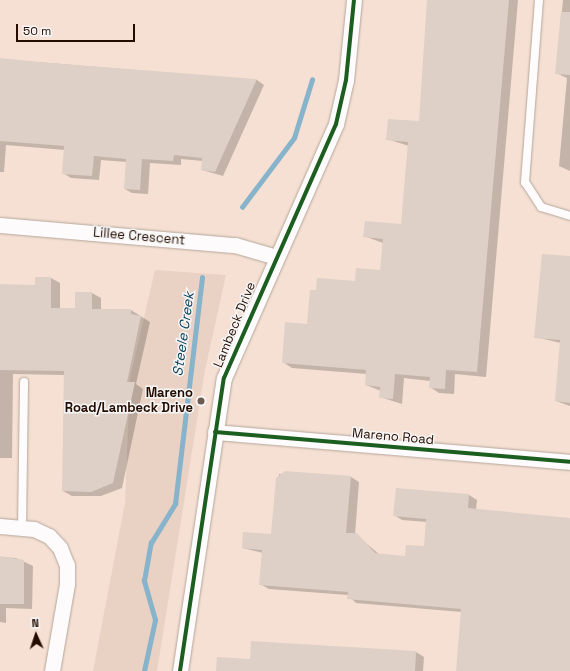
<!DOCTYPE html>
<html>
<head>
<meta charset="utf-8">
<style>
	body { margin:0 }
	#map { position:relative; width:570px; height:671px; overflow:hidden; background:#efe7e3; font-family:"Space Grotesk",sans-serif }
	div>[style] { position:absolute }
	.built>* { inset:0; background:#f5e0d3 }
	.green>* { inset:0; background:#e9d1c3 }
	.shadow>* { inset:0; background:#0003 }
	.stream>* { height:4.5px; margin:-2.25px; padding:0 2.25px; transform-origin:2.25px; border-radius:2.25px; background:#87b3cb }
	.building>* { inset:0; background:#ded0c7 }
	.roads { filter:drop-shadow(0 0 1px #b5a69b) drop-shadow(0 0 1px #b5a69b) }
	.service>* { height:8px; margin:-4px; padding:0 4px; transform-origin:4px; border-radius:4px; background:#fdfbfb }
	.minor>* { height:15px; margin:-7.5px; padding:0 7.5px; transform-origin:7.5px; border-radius:7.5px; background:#fdfbfb }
	.cycleway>* { height:4px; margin:-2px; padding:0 2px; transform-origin:2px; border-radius:2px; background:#1b5e20 }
	.dots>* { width:11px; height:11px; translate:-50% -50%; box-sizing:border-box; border:2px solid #f6f6f6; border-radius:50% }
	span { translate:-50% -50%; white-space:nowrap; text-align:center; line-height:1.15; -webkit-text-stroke:3px #f6f6f6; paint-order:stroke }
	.street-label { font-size:13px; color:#250c00 }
	.poi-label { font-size:13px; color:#250c00; font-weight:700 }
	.right { translate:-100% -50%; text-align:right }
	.water-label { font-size:14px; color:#063f58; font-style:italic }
	.north { position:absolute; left:16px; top:615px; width:40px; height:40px; -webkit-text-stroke:3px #f6f6f6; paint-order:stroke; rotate:357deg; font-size:11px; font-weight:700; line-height:16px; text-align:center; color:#250c00 }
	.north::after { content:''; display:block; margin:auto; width:14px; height:18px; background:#250c00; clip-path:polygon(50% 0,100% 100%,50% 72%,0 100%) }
	.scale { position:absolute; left:16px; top:24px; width:119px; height:18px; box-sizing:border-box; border:2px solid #250c00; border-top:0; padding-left:5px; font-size:12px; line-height:14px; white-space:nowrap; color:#250c00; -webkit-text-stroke:3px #f6f6f6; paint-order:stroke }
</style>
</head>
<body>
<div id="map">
	<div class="built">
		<i style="clip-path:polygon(0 0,570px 0,570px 671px,0 671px)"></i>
	</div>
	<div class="green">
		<i style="clip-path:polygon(155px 270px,226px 275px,205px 370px,157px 671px,93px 671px,125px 503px,130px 378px)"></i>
	</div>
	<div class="shadow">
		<i style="clip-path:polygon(429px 0,518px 0,486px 377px,455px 374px,454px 394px,439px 393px,430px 387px,430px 381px,404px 378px,402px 404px,380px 397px,381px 391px,366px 385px,367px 374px,292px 368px,283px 362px,308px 325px,317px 291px,356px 282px,381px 271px,383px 243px,364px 236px,402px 225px,409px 146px,387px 139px,420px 123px)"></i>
		<i style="clip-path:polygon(563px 0,570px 0,570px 171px,559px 166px,567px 78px,556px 73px)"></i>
		<i style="clip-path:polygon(0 59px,257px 80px,264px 85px,223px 176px,202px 170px,203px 161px,181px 159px,181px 165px,150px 163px,148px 194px,132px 193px,125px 189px,127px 162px,101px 160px,99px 180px,71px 178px,63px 173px,65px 150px,6px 145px,4px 172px,0 172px)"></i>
		<i style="clip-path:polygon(570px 257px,570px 406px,556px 401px,561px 343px,535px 337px)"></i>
		<i style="clip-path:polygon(36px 278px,51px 278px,60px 283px,60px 309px,76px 309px,76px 293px,92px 293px,101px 298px,101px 310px,131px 310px,150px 322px,136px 384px,143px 389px,122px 488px,101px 496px,72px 496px,63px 491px,65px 375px,13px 374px,12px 458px,0 458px,0 285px,36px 286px)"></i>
		<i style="clip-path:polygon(279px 474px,351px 477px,359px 482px,355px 534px,379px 554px,406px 557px,425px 547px,427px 522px,402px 520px,394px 515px,469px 495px,477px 500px,476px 510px,570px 519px,570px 671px,457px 671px,462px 612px,356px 603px,348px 595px,269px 589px,260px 584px,263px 553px,243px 548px,272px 535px)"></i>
		<i style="clip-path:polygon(0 557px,16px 558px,33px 566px,32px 609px,6px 608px,6px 623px,0 622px)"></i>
		<i style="clip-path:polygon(416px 652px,424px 657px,423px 671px,217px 671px,251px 660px)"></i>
	</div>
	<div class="stream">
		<i style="left:242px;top:207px;width:86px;rotate:-53deg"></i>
		<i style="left:294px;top:138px;width:61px;rotate:-72.8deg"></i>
		<i style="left:144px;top:671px;width:52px;rotate:-77.8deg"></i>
		<i style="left:155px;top:620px;width:41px;rotate:-105.8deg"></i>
		<i style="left:144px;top:581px;width:39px;rotate:-80deg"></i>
		<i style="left:151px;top:543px;width:46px;rotate:-58.4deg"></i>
		<i style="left:175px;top:504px;width:228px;rotate:-83.2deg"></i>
	</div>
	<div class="building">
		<i style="clip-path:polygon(427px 0,509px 0,477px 372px,446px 370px,445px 389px,429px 388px,430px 377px,395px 374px,393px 399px,379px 398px,380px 387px,365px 385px,366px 370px,282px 363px,285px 322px,307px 324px,310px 290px,316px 290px,317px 278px,355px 281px,356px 268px,380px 270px,383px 239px,363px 237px,365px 221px,401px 224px,408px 142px,386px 140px,388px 119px,419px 121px)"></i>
		<i style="clip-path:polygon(561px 12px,570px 12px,570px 75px,555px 74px)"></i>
		<i style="clip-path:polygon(0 58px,38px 62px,257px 79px,215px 172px,201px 170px,202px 158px,174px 155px,173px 161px,142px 159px,140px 190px,124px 189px,126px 159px,94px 156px,92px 176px,62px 174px,64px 146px,0 141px)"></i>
		<i style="clip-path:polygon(542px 254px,570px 256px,570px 403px,555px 401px,560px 340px,534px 338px)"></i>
		<i style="clip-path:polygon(35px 277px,51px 277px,51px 308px,75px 308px,75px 292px,92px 292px,92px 309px,131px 309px,131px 314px,141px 316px,127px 382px,135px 382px,113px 483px,91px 492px,62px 491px,64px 371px,0 370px,0 284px,35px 285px)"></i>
		<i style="clip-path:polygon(285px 471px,351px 476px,346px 533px,357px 533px,375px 553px,405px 556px,406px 545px,424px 546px,426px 519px,393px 516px,396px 488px,469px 494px,468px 508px,570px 518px,570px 671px,456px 671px,461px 609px,347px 599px,348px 592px,259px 585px,262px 550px,242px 548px,243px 532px,271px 534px,276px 478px)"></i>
		<i style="clip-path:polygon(0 556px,24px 560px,24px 604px,0 604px)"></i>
		<i style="clip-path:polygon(251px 641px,416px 651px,415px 671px,216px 671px,217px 657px,250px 659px)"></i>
	</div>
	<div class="roads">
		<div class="service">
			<i style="left:539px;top:0;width:183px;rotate:94.4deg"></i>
			<i style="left:525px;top:182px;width:30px;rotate:57deg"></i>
			<i style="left:541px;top:207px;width:30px;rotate:17deg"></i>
			<i style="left:22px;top:528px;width:146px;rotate:-89.2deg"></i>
		</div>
		<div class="minor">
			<i style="left:0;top:225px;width:236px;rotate:4.9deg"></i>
			<i style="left:235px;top:245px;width:43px;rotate:16.3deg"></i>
			<i style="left:215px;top:432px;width:356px;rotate:4.8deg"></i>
			<i style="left:0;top:526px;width:34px;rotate:5deg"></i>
			<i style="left:34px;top:529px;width:17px;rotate:25deg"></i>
			<i style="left:49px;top:536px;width:16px;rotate:47deg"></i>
			<i style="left:60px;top:548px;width:18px;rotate:68deg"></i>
			<i style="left:67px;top:565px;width:19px;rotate:90deg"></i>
			<i style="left:67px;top:584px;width:88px;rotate:99.8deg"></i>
			<i style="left:180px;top:671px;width:296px;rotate:-81.5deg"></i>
			<i style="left:224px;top:378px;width:278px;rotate:-66.2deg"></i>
			<i style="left:336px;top:124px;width:45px;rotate:-77.2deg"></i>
			<i style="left:346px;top:80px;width:80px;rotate:-84.3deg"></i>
		</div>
	</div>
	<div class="cycleway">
		<i style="left:215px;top:432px;width:356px;rotate:4.8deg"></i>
		<i style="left:180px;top:671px;width:296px;rotate:-81.5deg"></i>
		<i style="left:224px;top:378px;width:278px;rotate:-66.2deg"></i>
		<i style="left:336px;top:124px;width:45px;rotate:-77.2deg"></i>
		<i style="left:346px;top:80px;width:80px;rotate:-84.3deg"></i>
	</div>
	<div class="dots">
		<i style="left:201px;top:401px;background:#6c594f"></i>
	</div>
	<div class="street-label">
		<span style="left:139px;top:237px;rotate:5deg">Lillee Crescent</span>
		<span style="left:235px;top:325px;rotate:-68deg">Lambeck Drive</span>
		<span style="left:393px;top:437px;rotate:5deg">Mareno Road</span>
	</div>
	<div class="poi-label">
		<span class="right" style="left:193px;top:401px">Mareno<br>Road/Lambeck Drive</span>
	</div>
	<div class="water-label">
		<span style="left:183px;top:334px;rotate:-82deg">Steele Creek</span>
	</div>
	<div class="north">N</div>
	<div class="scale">50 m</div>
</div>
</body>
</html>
